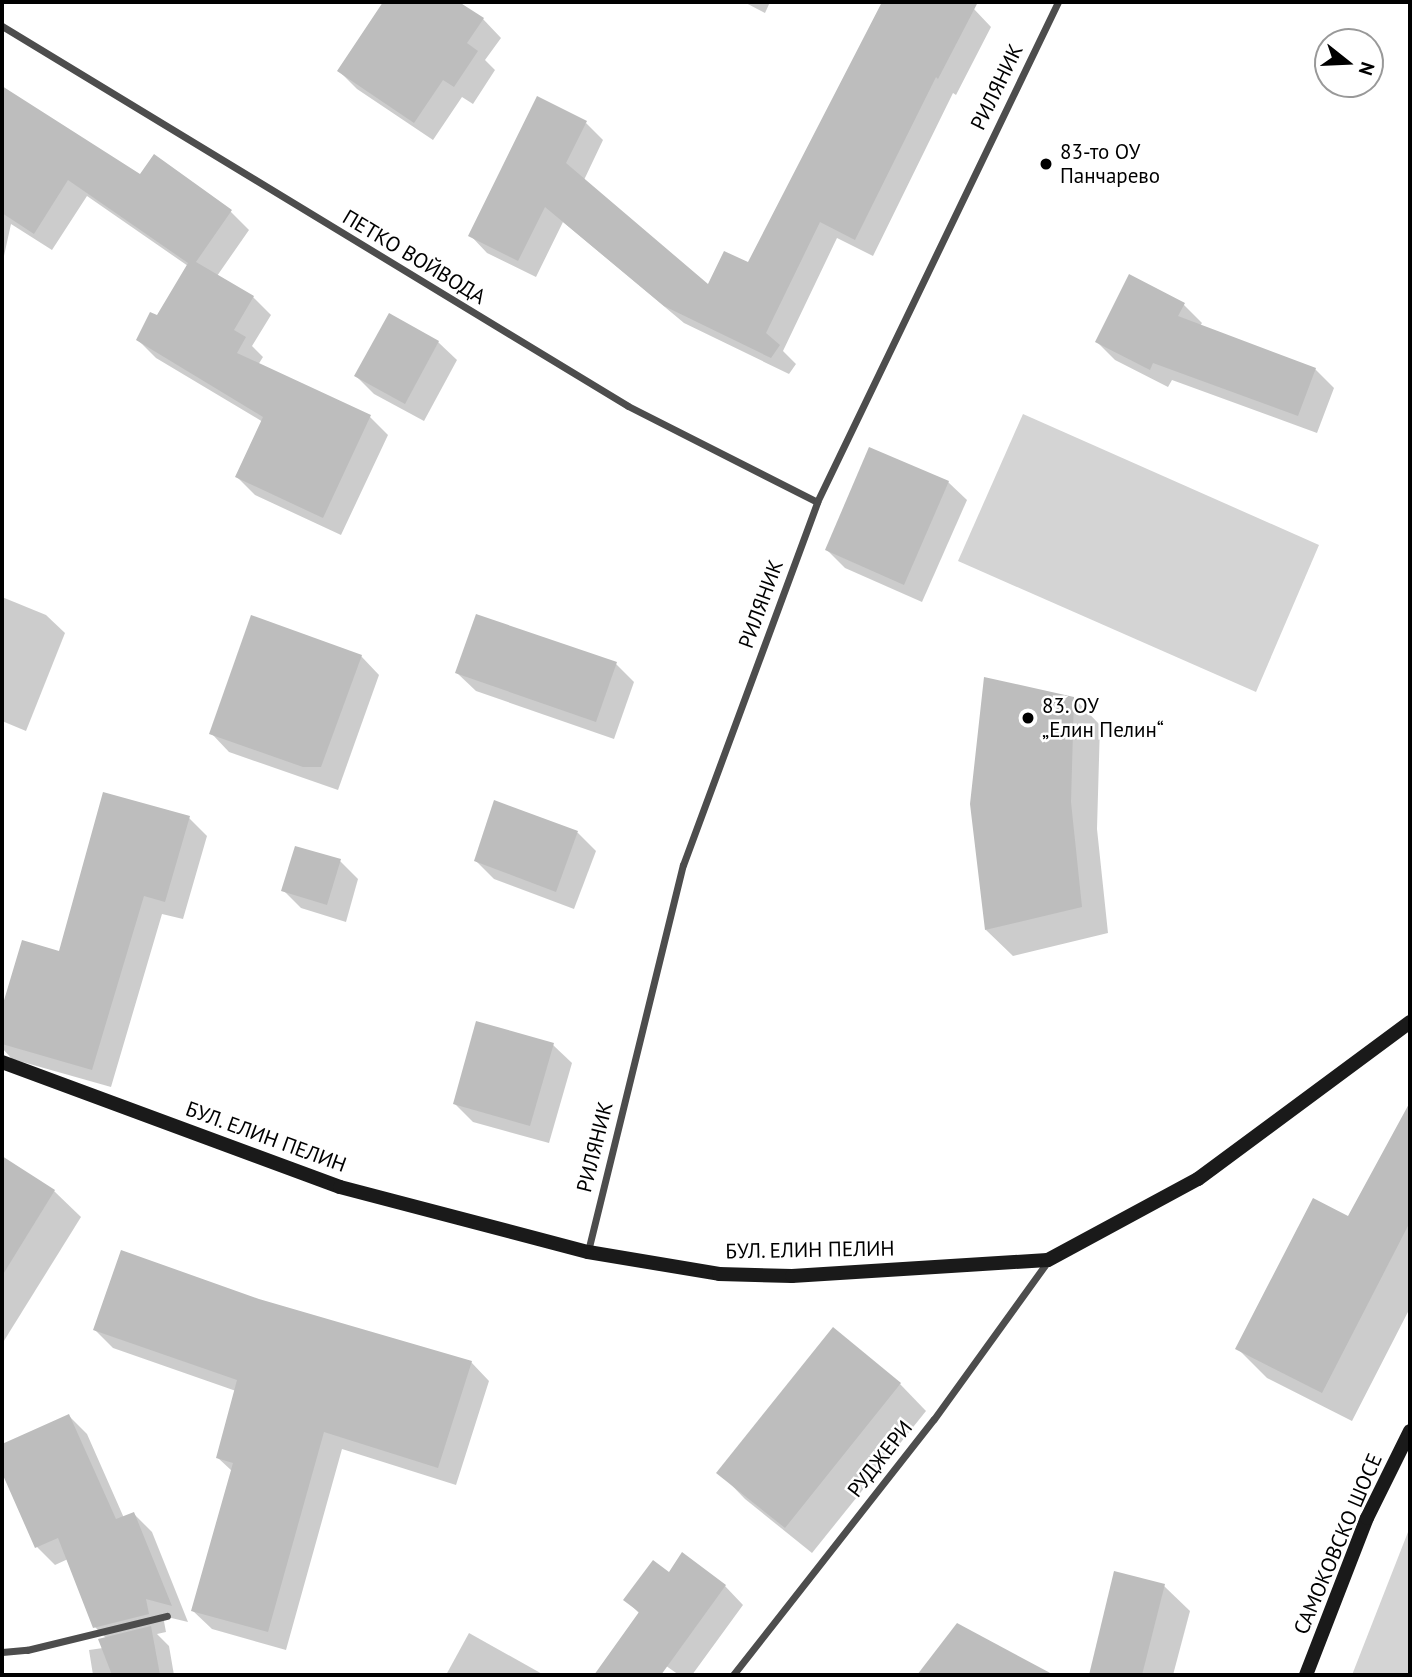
<!DOCTYPE html>
<html>
<head>
<meta charset="utf-8">
<style>
	body { margin:0 }
	#map { position:relative; width:1412px; height:1677px; overflow:hidden; background:#fff; font-family:"PT Sans",sans-serif }
	div>[style] { position:absolute }
	.green>* { inset:0; background:#d4d4d4 }
	.shadow>* { inset:0; background:#0003 }
	.building>* { inset:0; background:#bdbdbd }
	.street>* { height:7px; margin:-3.5px; padding:0 3.5px; transform-origin:3.5px; border-radius:3.5px; background:#4d4d4d }
	.secondary>* { height:14px; margin:-7px; padding:0 7px; transform-origin:7px; border-radius:7px; background:#1a1a1a }
	.dots>* { width:19px; height:19px; translate:-50% -50%; box-sizing:border-box; border:4px solid #fff; border-radius:50% }
	span { translate:-50% -50%; white-space:nowrap; text-align:center; line-height:1.15; -webkit-text-stroke:5px #fff; paint-order:stroke }
	.street-label { font-size:21px; color:#000 }
	.poi-label { font-size:21px; color:#000 }
	.left { translate:0 -50%; text-align:left }
	.frame { position:absolute; inset:0; border:4px solid #000; pointer-events:none }
	.north { position:absolute; left:1314px; top:28px; width:70px; height:70px; box-sizing:border-box; background:#fff; border:2px solid #999; border-radius:50%; rotate:108deg; font-size:19px; font-weight:700; line-height:28px; text-align:center; color:#000 }
	.north::after { content:''; display:block; margin:auto; width:24px; height:32px; background:#000; clip-path:polygon(50% 0,100% 100%,50% 72%,0 100%) }
</style>
</head>
<body>
<div id="map">
	<div class="green">
		<i style="clip-path:polygon(1023px 414px,1319px 545px,1256px 692px,958px 561px)"></i>
		<i style="clip-path:polygon(1410px 1528px,1410px 1675px,1352px 1675px,1408px 1532px)"></i>
	</div>
	<div class="shadow">
		<i style="clip-path:polygon(385px 2px,456px 2px,483px 19px,501px 38px,485px 60px,495px 70px,473px 104px,462px 97px,433px 140px,357px 89px,339px 71px)"></i>
		<i style="clip-path:polygon(744px 2px,770px 2px,765px 13px)"></i>
		<i style="clip-path:polygon(884px 2px,959px 2px,974px 9px,991px 27px,956px 95px,953px 93px,873px 256px,837px 238px,783px 351px,796px 364px,789px 374px,684px 323px,563px 222px,536px 277px,487px 253px,470px 235px,586px 123px,603px 140px,584px 180px,709px 287px,749px 265px)"></i>
		<i style="clip-path:polygon(2px 91px,140px 177px,231px 212px,249px 230px,217px 276px,253px 297px,271px 315px,252px 346px,263px 357px,258px 365px,370px 417px,388px 435px,341px 535px,255px 495px,237px 477px,263px 422px,156px 358px,138px 340px,157px 318px,188px 266px,87px 196px,52px 250px,11px 224px,2px 265px)"></i>
		<i style="clip-path:polygon(1183px 304px,1202px 323px,1200px 326px,1315px 369px,1334px 388px,1317px 433px,1172px 380px,1168px 387px,1115px 360px,1097px 342px)"></i>
		<i style="clip-path:polygon(390px 316px,438px 342px,457px 360px,424px 421px,374px 394px,356px 376px)"></i>
		<i style="clip-path:polygon(948px 482px,967px 500px,922px 602px,845px 568px,827px 550px)"></i>
		<i style="clip-path:polygon(2px 597px,46px 615px,65px 633px,26px 731px,2px 721px)"></i>
		<i style="clip-path:polygon(361px 656px,379px 675px,338px 790px,229px 752px,211px 733px)"></i>
		<i style="clip-path:polygon(616px 664px,634px 682px,614px 739px,476px 691px,457px 673px)"></i>
		<i style="clip-path:polygon(1074px 698px,1100px 725px,1097px 829px,1108px 933px,1013px 956px,986px 930px)"></i>
		<i style="clip-path:polygon(495px 802px,578px 833px,596px 851px,574px 909px,494px 879px,476px 861px)"></i>
		<i style="clip-path:polygon(189px 818px,207px 836px,183px 919px,162px 914px,111px 1087px,12px 1059px,2px 1048px,2px 1013px,23px 942px,60px 953px)"></i>
		<i style="clip-path:polygon(340px 861px,358px 879px,346px 922px,301px 908px,283px 890px)"></i>
		<i style="clip-path:polygon(553px 1045px,572px 1063px,549px 1143px,473px 1122px,455px 1104px)"></i>
		<i style="clip-path:polygon(1410px 1106px,1410px 1308px,1352px 1421px,1267px 1378px,1238px 1349px,1349px 1219px)"></i>
		<i style="clip-path:polygon(2px 1158px,54px 1191px,81px 1217px,2px 1344px)"></i>
		<i style="clip-path:polygon(259px 1301px,471px 1362px,489px 1381px,456px 1485px,342px 1449px,286px 1650px,212px 1629px,193px 1611px,232px 1471px,218px 1458px,236px 1391px,113px 1348px,95px 1330px)"></i>
		<i style="clip-path:polygon(900px 1384px,926px 1411px,812px 1553px,745px 1499px,719px 1472px)"></i>
		<i style="clip-path:polygon(69px 1416px,87px 1434px,124px 1518px,134px 1514px,152px 1532px,188px 1622px,163px 1616px,166px 1632px,157px 1634px,169px 1646px,174px 1675px,93px 1675px,89px 1650px,103px 1648px,107px 1639px,95px 1627px,68px 1559px,55px 1565px,37px 1547px,2px 1469px,2px 1446px)"></i>
		<i style="clip-path:polygon(683px 1555px,725px 1586px,743px 1605px,692px 1675px,679px 1675px,645px 1651px,640px 1614px,626px 1600px,670px 1574px)"></i>
		<i style="clip-path:polygon(1115px 1573px,1164px 1586px,1190px 1611px,1173px 1675px,1090px 1675px)"></i>
		<i style="clip-path:polygon(958px 1626px,1050px 1675px,919px 1675px)"></i>
		<i style="clip-path:polygon(469px 1633px,544px 1675px,446px 1675px)"></i>
	</div>
	<div class="building">
		<i style="clip-path:polygon(383px 2px,459px 2px,484px 18px,467px 43px,478px 51px,454px 87px,443px 80px,414px 123px,337px 71px)"></i>
		<i style="clip-path:polygon(882px 2px,978px 2px,938px 79px,936px 77px,855px 240px,820px 222px,766px 333px,780px 345px,771px 358px,664px 306px,545px 207px,518px 261px,468px 236px,537px 96px,587px 121px,566px 163px,708px 284px,724px 251px,748px 262px)"></i>
		<i style="clip-path:polygon(2px 86px,140px 174px,154px 154px,232px 210px,196px 262px,254px 296px,234px 330px,246px 337px,237px 353px,371px 415px,323px 518px,235px 477px,263px 417px,136px 340px,150px 312px,157px 315px,188px 263px,68px 180px,34px 234px,2px 213px)"></i>
		<i style="clip-path:polygon(1129px 274px,1185px 303px,1178px 316px,1316px 368px,1298px 416px,1153px 363px,1150px 370px,1095px 342px)"></i>
		<i style="clip-path:polygon(389px 313px,439px 341px,405px 404px,354px 376px)"></i>
		<i style="clip-path:polygon(869px 447px,949px 481px,904px 585px,825px 550px)"></i>
		<i style="clip-path:polygon(476px 614px,617px 662px,596px 722px,455px 673px)"></i>
		<i style="clip-path:polygon(251px 615px,362px 655px,321px 767px,303px 767px,209px 734px)"></i>
		<i style="clip-path:polygon(984px 677px,1074px 697px,1071px 802px,1082px 907px,985px 930px,970px 804px)"></i>
		<i style="clip-path:polygon(103px 792px,190px 816px,165px 902px,144px 896px,92px 1070px,2px 1044px,2px 1007px,22px 940px,59px 951px)"></i>
		<i style="clip-path:polygon(494px 800px,578px 831px,556px 892px,474px 861px)"></i>
		<i style="clip-path:polygon(295px 846px,341px 859px,327px 905px,281px 891px)"></i>
		<i style="clip-path:polygon(476px 1021px,554px 1043px,530px 1126px,453px 1104px)"></i>
		<i style="clip-path:polygon(1410px 1102px,1410px 1222px,1322px 1393px,1235px 1349px,1313px 1198px,1348px 1216px)"></i>
		<i style="clip-path:polygon(2px 1156px,55px 1190px,2px 1276px)"></i>
		<i style="clip-path:polygon(121px 1250px,259px 1299px,472px 1361px,438px 1468px,324px 1432px,268px 1632px,191px 1611px,233px 1463px,216px 1458px,237px 1380px,93px 1330px)"></i>
		<i style="clip-path:polygon(833px 1327px,901px 1383px,785px 1528px,716px 1473px)"></i>
		<i style="clip-path:polygon(69px 1414px,116px 1519px,134px 1512px,172px 1606px,146px 1599px,149px 1614px,93px 1628px,58px 1538px,35px 1548px,2px 1473px,2px 1444px)"></i>
		<i style="clip-path:polygon(682px 1552px,726px 1585px,661px 1675px,594px 1675px,639px 1612px,623px 1600px,653px 1560px,669px 1572px)"></i>
		<i style="clip-path:polygon(1114px 1571px,1165px 1584px,1142px 1675px,1089px 1675px)"></i>
		<i style="clip-path:polygon(957px 1623px,1054px 1675px,917px 1675px)"></i>
		<i style="clip-path:polygon(151px 1626px,160px 1675px,112px 1675px,98px 1639px)"></i>
	</div>
	<div class="street">
		<i style="left:2px;top:26px;width:732px;rotate:31.26deg"></i>
		<i style="left:628px;top:406px;width:212px;rotate:26.9deg"></i>
		<i style="left:588px;top:1251px;width:398px;rotate:-76.2deg"></i>
		<i style="left:683px;top:865px;width:387px;rotate:-69.7deg"></i>
		<i style="left:817px;top:502px;width:555px;rotate:-64.27deg"></i>
		<i style="left:2px;top:1652px;width:25px;rotate:-5deg"></i>
		<i style="left:27px;top:1650px;width:144px;rotate:-13.7deg"></i>
		<i style="left:733px;top:1675px;width:325px;rotate:-51.9deg"></i>
		<i style="left:934px;top:1419px;width:195px;rotate:-54.2deg"></i>
	</div>
	<div class="secondary">
		<i style="left:2px;top:1062px;width:360px;rotate:20.3deg"></i>
		<i style="left:340px;top:1187px;width:256px;rotate:14.7deg"></i>
		<i style="left:588px;top:1252px;width:133px;rotate:9.5deg"></i>
		<i style="left:719px;top:1274px;width:73px;rotate:1.6deg"></i>
		<i style="left:792px;top:1276px;width:256px;rotate:-3.6deg"></i>
		<i style="left:1048px;top:1260px;width:170px;rotate:-28.4deg"></i>
		<i style="left:1198px;top:1179px;width:264px;rotate:-36.5deg"></i>
		<i style="left:1306px;top:1675px;width:168px;rotate:-68.8deg"></i>
		<i style="left:1367px;top:1518px;width:97px;rotate:-63.7deg"></i>
	</div>
	<div class="dots">
		<i style="left:1046px;top:164px;background:#000"></i>
		<i style="left:1028px;top:718px;background:#000"></i>
	</div>
	<div class="street-label">
		<span style="left:997px;top:87px;rotate:-64deg">РИЛЯНИК</span>
		<span style="left:414px;top:257px;rotate:31deg">ПЕТКО ВОЙВОДА</span>
		<span style="left:761px;top:604px;rotate:-70deg">РИЛЯНИК</span>
		<span style="left:266px;top:1137px;rotate:20deg">БУЛ. ЕЛИН ПЕЛИН</span>
		<span style="left:595px;top:1147px;rotate:-76deg">РИЛЯНИК</span>
		<span style="left:810px;top:1250px;rotate:-1deg">БУЛ. ЕЛИН ПЕЛИН</span>
		<span style="left:880px;top:1459px;rotate:-52deg">РУДЖЕРИ</span>
		<span style="left:1338px;top:1544px;rotate:-67deg">САМОКОВСКО ШОСЕ</span>
	</div>
	<div class="poi-label">
		<span class="left" style="left:1060px;top:164px">83-то ОУ<br>Панчарево</span>
		<span class="left" style="left:1042px;top:718px">83. ОУ<br>„Елин Пелин“</span>
	</div>
	<div class="frame"></div>
	<div class="north">N</div>
</div>
</body>
</html>
